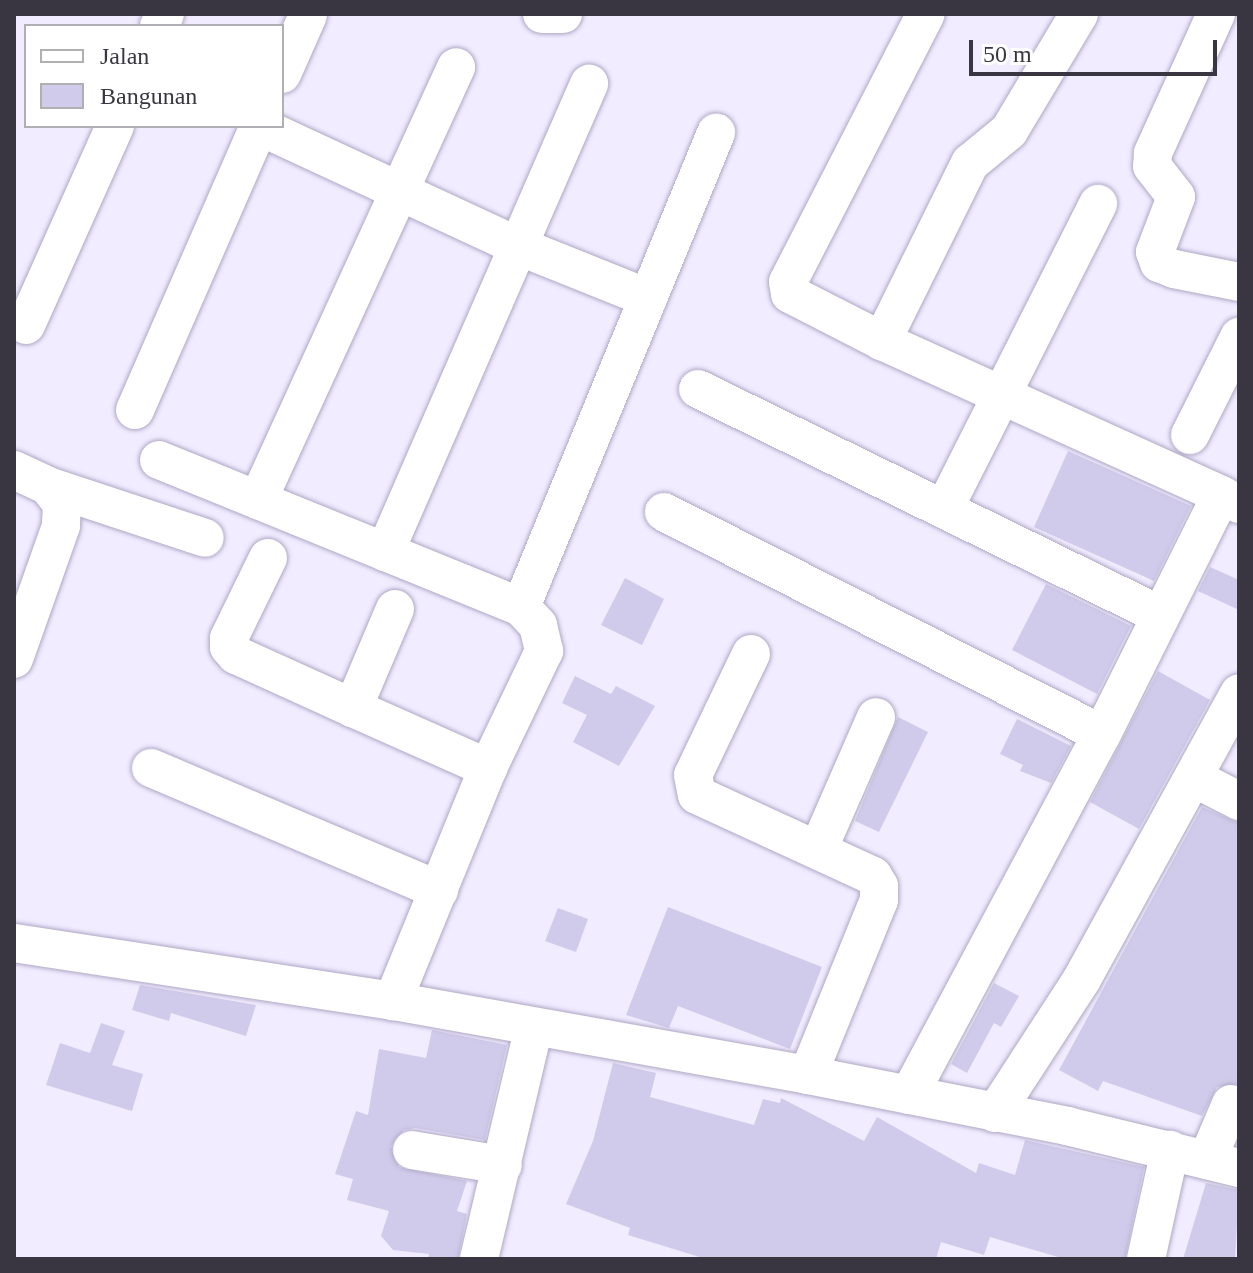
<!DOCTYPE html>
<html>
<head>
<meta charset="utf-8">
<style>
	body { margin:0 }
	#map { position:relative; width:1253px; height:1273px; overflow:hidden; background:#f1ecff; font-family:"Times New Roman",serif }
	div>[style] { position:absolute }
	.building>* { inset:0; background:#d0cbea }
	.roads { filter:drop-shadow(0 0 2px #afa7c5) drop-shadow(0 0 2px #afa7c5) }
	.minor>* { height:38px; margin:-19px; padding:0 19px; transform-origin:19px; border-radius:19px; background:#fff }
	span { translate:-50% -50%; white-space:nowrap; text-align:center; line-height:1.15; -webkit-text-stroke:7px #fff; paint-order:stroke }
	.frame { position:absolute; inset:0; border:16px solid #393642; pointer-events:none }
	.legend { position:absolute; left:24px; top:24px; width:260px; height:104px; box-sizing:border-box; background:#fff; border:2px solid #b0afb3; margin:0; padding:10px 14px; list-style:none; font-size:24px; color:#393642 }
	.legend li { display:flex; align-items:center; gap:16px; height:40px }
	.legend b { width:40px; border:2px solid #b0afb3 }
	.scale { position:absolute; left:969px; top:40px; width:248px; height:36px; box-sizing:border-box; border:4px solid #393642; border-top:0; padding-left:10px; font-size:24px; line-height:28px; white-space:nowrap; color:#393642; -webkit-text-stroke:6px #fff; paint-order:stroke }
</style>
</head>
<body>
<div id="map">
	<div class="building">
		<i style="clip-path:polygon(1068px 451px,1191px 506px,1154px 581px,1034px 527px)"></i>
		<i style="clip-path:polygon(1210px 567px,1239px 580px,1239px 610px,1198px 591px)"></i>
		<i style="clip-path:polygon(625px 578px,664px 599px,642px 645px,601px 625px)"></i>
		<i style="clip-path:polygon(1046px 584px,1131px 626px,1097px 694px,1012px 650px)"></i>
		<i style="clip-path:polygon(1158px 671px,1210px 700px,1139px 829px,1090px 802px)"></i>
		<i style="clip-path:polygon(575px 676px,611px 694px,616px 686px,655px 706px,619px 766px,573px 742px,587px 715px,562px 703px)"></i>
		<i style="clip-path:polygon(898px 717px,928px 732px,879px 832px,855px 821px)"></i>
		<i style="clip-path:polygon(1017px 719px,1071px 746px,1051px 783px,1020px 771px,1023px 765px,1000px 754px)"></i>
		<i style="clip-path:polygon(1202px 807px,1239px 823px,1239px 1084px,1217px 1087px,1202px 1116px,1103px 1081px,1098px 1091px,1059px 1070px)"></i>
		<i style="clip-path:polygon(668px 907px,822px 967px,790px 1049px,678px 1006px,669px 1028px,626px 1015px)"></i>
		<i style="clip-path:polygon(558px 908px,588px 919px,576px 952px,545px 941px)"></i>
		<i style="clip-path:polygon(994px 983px,1019px 996px,1001px 1027px,994px 1023px,967px 1073px,951px 1064px)"></i>
		<i style="clip-path:polygon(140px 985px,256px 1005px,246px 1036px,171px 1013px,169px 1021px,132px 1010px)"></i>
		<i style="clip-path:polygon(101px 1023px,125px 1031px,112px 1065px,143px 1074px,132px 1111px,46px 1085px,60px 1043px,90px 1053px)"></i>
		<i style="clip-path:polygon(432px 1030px,507px 1045px,485px 1140px,415px 1128px,404px 1130px,391px 1146px,399px 1167px,467px 1181px,457px 1211px,467px 1214px,458px 1259px,428px 1259px,429px 1254px,393px 1250px,381px 1236px,389px 1211px,347px 1200px,353px 1179px,335px 1174px,356px 1111px,368px 1115px,379px 1049px,426px 1058px)"></i>
		<i style="clip-path:polygon(613px 1063px,656px 1073px,650px 1097px,754px 1125px,763px 1099px,780px 1103px,781px 1098px,864px 1141px,877px 1117px,976px 1173px,979px 1163px,1015px 1175px,1025px 1140px,1144px 1167px,1125px 1259px,1065px 1259px,990px 1237px,984px 1255px,941px 1242px,936px 1259px,706px 1259px,628px 1235px,630px 1228px,566px 1204px,593px 1141px)"></i>
		<i style="clip-path:polygon(1206px 1183px,1239px 1190px,1235px 1259px,1183px 1259px)"></i>
	</div>
	<div class="roads">
		<div class="minor">
			<i style="left:542px;top:14px;width:21px"></i>
			<i style="left:1079px;top:14px;width:136px;rotate:120.9deg"></i>
			<i style="left:1009px;top:131px;width:50px;rotate:140.6deg"></i>
			<i style="left:970px;top:163px;width:199px;rotate:116.3deg"></i>
			<i style="left:882px;top:341px;width:372px;rotate:24.4deg"></i>
			<i style="left:1216px;top:14px;width:153px;rotate:114.4deg"></i>
			<i style="left:1153px;top:153px;width:13px;rotate:94deg"></i>
			<i style="left:1152px;top:166px;width:39px;rotate:52deg"></i>
			<i style="left:1176px;top:197px;width:59px;rotate:110.9deg"></i>
			<i style="left:1155px;top:252px;width:12px;rotate:70deg"></i>
			<i style="left:1159px;top:263px;width:16px;rotate:22deg"></i>
			<i style="left:1174px;top:269px;width:66px;rotate:11.3deg"></i>
			<i style="left:159px;top:26px;width:13px;rotate:-63deg"></i>
			<i style="left:282px;top:74px;width:64px;rotate:-66.2deg"></i>
			<i style="left:259px;top:126px;width:285px;rotate:24.9deg"></i>
			<i style="left:518px;top:246px;width:140px;rotate:21.8deg"></i>
			<i style="left:26px;top:325px;width:218px;rotate:-65.9deg"></i>
			<i style="left:882px;top:341px;width:103px;rotate:-152.9deg"></i>
			<i style="left:790px;top:294px;width:12px;rotate:-99deg"></i>
			<i style="left:788px;top:282px;width:301px;rotate:-62.8deg"></i>
			<i style="left:698px;top:389px;width:514px;rotate:26.07deg"></i>
			<i style="left:135px;top:410px;width:310px;rotate:-66.4deg"></i>
			<i style="left:1190px;top:435px;width:110px;rotate:-63.4deg"></i>
			<i style="left:159px;top:460px;width:391px;rotate:22.1deg"></i>
			<i style="left:521px;top:607px;width:25px;rotate:47deg"></i>
			<i style="left:538px;top:625px;width:27px;rotate:77deg"></i>
			<i style="left:544px;top:651px;width:130px;rotate:115.6deg"></i>
			<i style="left:488px;top:768px;width:252px;rotate:112.2deg"></i>
			<i style="left:14px;top:470px;width:38px;rotate:25deg"></i>
			<i style="left:48px;top:486px;width:23px;rotate:52deg"></i>
			<i style="left:62px;top:504px;width:22px;rotate:93deg"></i>
			<i style="left:61px;top:526px;width:141px;rotate:109.5deg"></i>
			<i style="left:48px;top:486px;width:165px;rotate:18.3deg"></i>
			<i style="left:258px;top:500px;width:476px;rotate:-65.4deg"></i>
			<i style="left:944px;top:509px;width:342px;rotate:-63.2deg"></i>
			<i style="left:664px;top:512px;width:491px;rotate:26.9deg"></i>
			<i style="left:385px;top:552px;width:511px;rotate:-66.45deg"></i>
			<i style="left:268px;top:558px;width:89px;rotate:116deg"></i>
			<i style="left:229px;top:638px;width:9px;rotate:90deg"></i>
			<i style="left:229px;top:647px;width:11px;rotate:49deg"></i>
			<i style="left:236px;top:655px;width:128px;rotate:24.4deg"></i>
			<i style="left:521px;top:607px;width:513px;rotate:-67.64deg"></i>
			<i style="left:395px;top:609px;width:108px;rotate:113deg"></i>
			<i style="left:353px;top:708px;width:148px;rotate:24deg"></i>
			<i style="left:751px;top:654px;width:134px;rotate:115.6deg"></i>
			<i style="left:693px;top:775px;width:20px;rotate:79deg"></i>
			<i style="left:697px;top:795px;width:194px;rotate:24.7deg"></i>
			<i style="left:873px;top:876px;width:12px;rotate:59deg"></i>
			<i style="left:879px;top:886px;width:14px;rotate:90deg"></i>
			<i style="left:879px;top:900px;width:189px;rotate:112.1deg"></i>
			<i style="left:151px;top:768px;width:313px;rotate:23deg"></i>
			<i style="left:1194px;top:778px;width:51px;rotate:27.1deg"></i>
			<i style="left:818px;top:850px;width:145px;rotate:-66.4deg"></i>
			<i style="left:14px;top:943px;width:383px;rotate:8.7deg"></i>
			<i style="left:393px;top:1001px;width:422px;rotate:10.1deg"></i>
			<i style="left:808px;top:1075px;width:264px;rotate:11.1deg"></i>
			<i style="left:1067px;top:1126px;width:177px;rotate:13.7deg"></i>
			<i style="left:909px;top:1095px;width:409px;rotate:-61.9deg"></i>
			<i style="left:1102px;top:734px;width:267px;rotate:-63.5deg"></i>
			<i style="left:1221px;top:495px;width:20px;rotate:27deg"></i>
			<i style="left:995px;top:1113px;width:160px;rotate:-57deg"></i>
			<i style="left:1082px;top:979px;width:326px;rotate:-61.2deg"></i>
			<i style="left:412px;top:1150px;width:92px;rotate:9.4deg"></i>
			<i style="left:1207px;top:1160px;width:61px;rotate:-66.8deg"></i>
			<i style="left:479px;top:1259px;width:235px;rotate:-76.7deg"></i>
			<i style="left:1146px;top:1259px;width:112px;rotate:-77.6deg"></i>
		</div>
	</div>
	<div class="frame"></div>
	<ul class="legend">
	<li><b style="height:10px;background:#fff"></b>Jalan</li>
	<li><b style="height:22px;background:#d0cbea"></b>Bangunan</li>
	</ul>
	<div class="scale">50 m</div>
</div>
</body>
</html>
